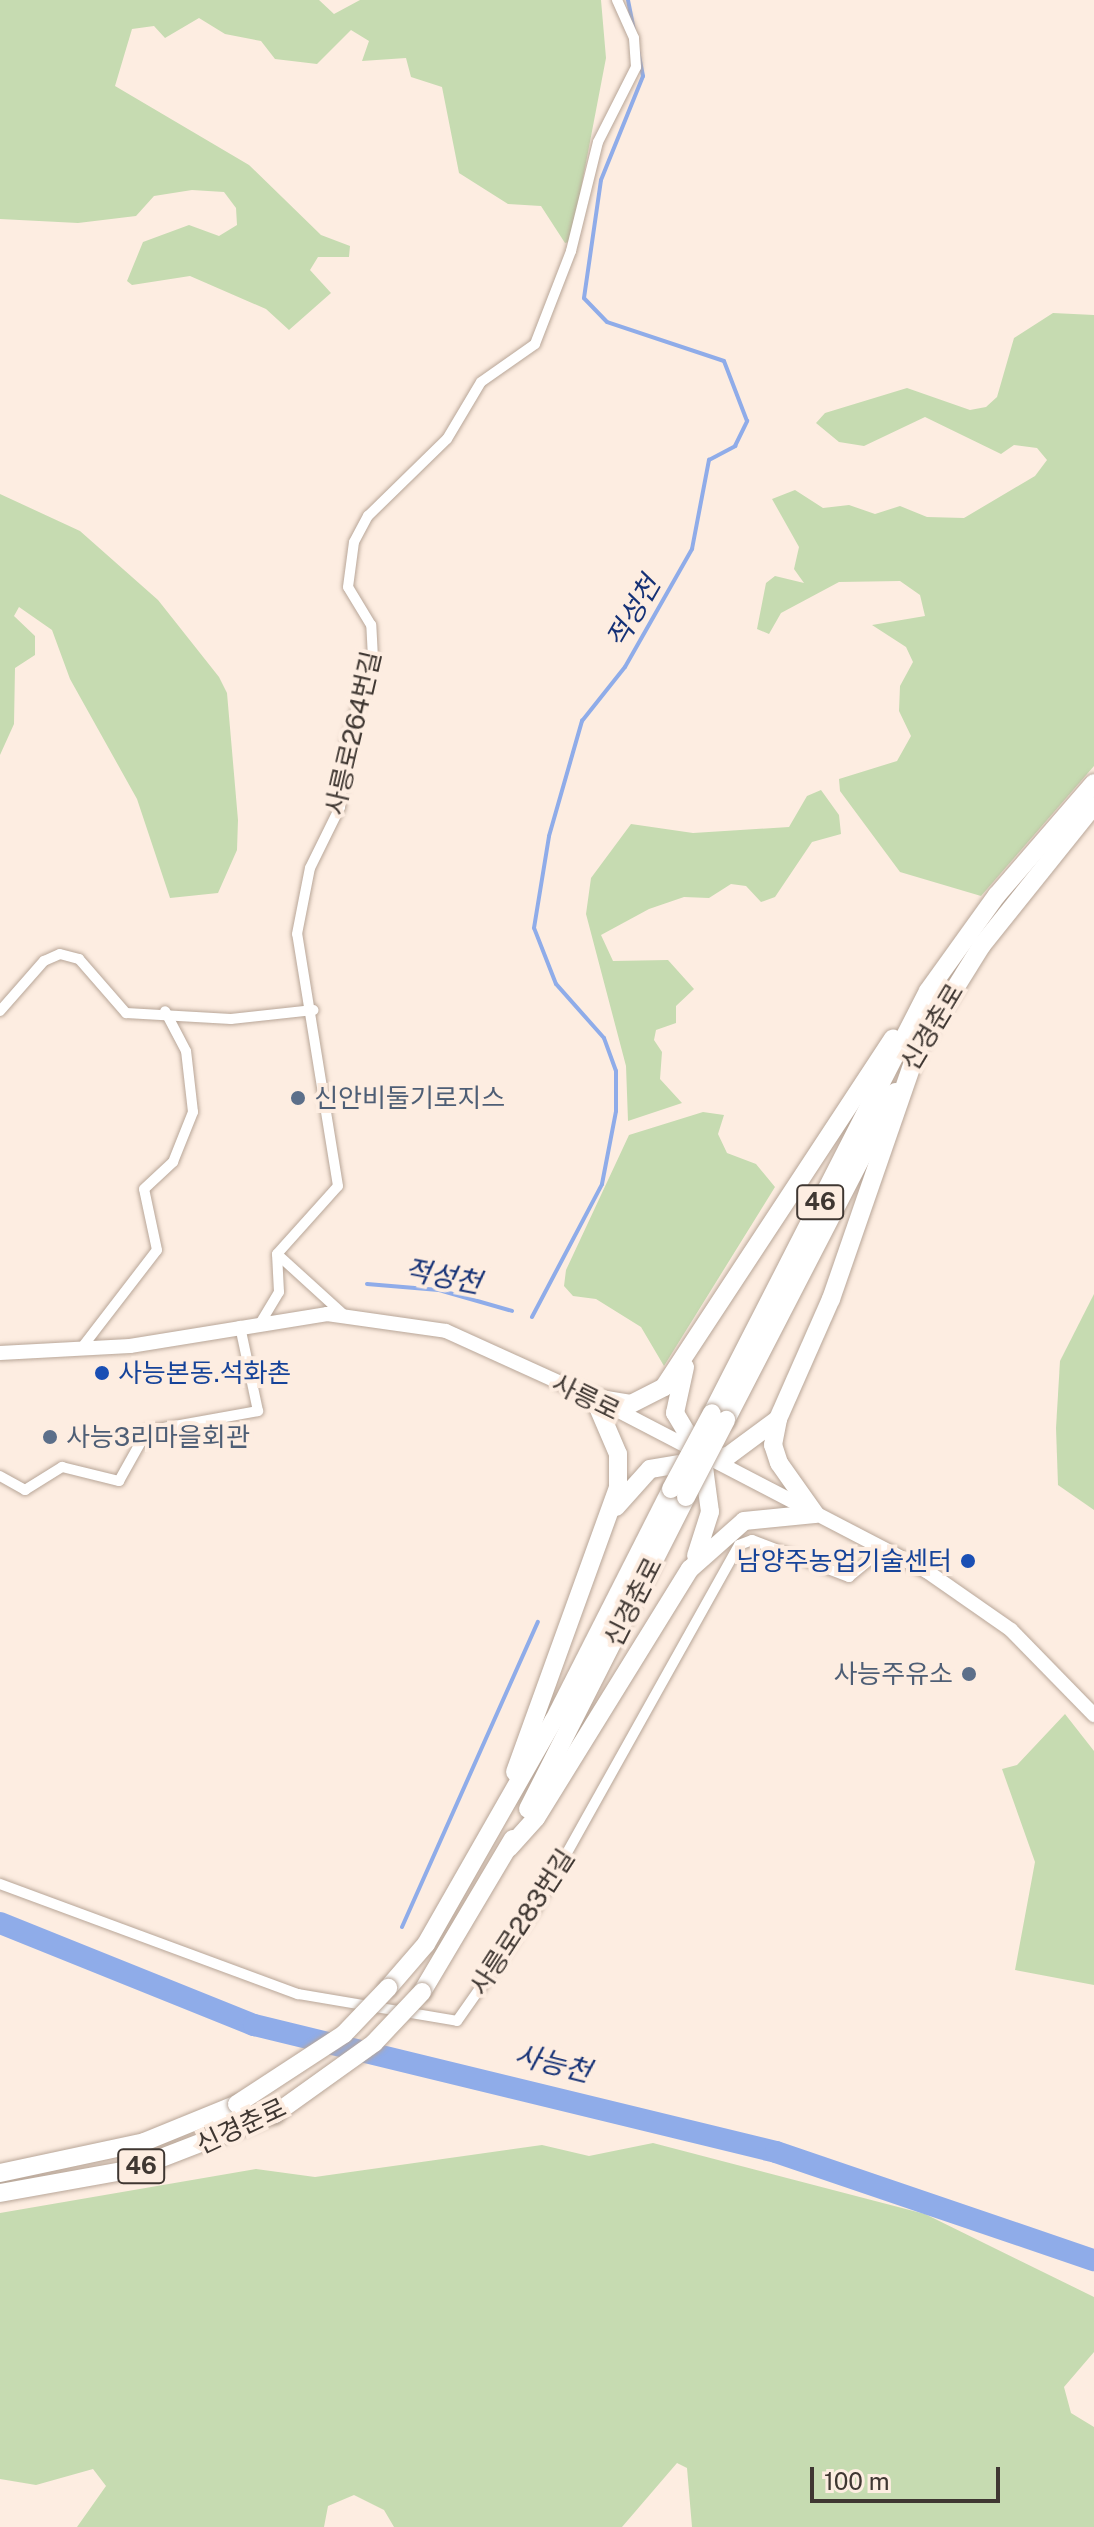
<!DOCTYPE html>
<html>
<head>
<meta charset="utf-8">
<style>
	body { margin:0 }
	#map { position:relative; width:1094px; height:2527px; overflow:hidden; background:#fdede1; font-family:"Public Sans","Noto Sans KR",sans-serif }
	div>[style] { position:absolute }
	.green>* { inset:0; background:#c6dbb1 }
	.stream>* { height:4px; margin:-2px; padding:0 2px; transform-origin:2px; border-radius:2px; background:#8face9 }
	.river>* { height:22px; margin:-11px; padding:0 11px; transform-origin:11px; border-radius:11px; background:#8face9 }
	.roads { filter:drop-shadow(0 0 2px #b8a698) drop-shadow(0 0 2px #b8a698) }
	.street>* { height:10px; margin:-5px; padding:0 5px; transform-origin:5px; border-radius:5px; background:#fff }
	.secondary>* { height:14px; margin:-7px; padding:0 7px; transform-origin:7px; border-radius:7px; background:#fff }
	.highway>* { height:18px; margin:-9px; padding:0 9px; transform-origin:9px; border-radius:9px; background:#fff }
	.bridges { filter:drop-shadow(0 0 2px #b8a698) drop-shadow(0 0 2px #b8a698) }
	.highway-bridge>* { height:18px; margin:-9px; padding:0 9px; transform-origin:9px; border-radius:9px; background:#fff }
	.dots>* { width:22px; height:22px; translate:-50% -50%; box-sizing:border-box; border:4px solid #fdede1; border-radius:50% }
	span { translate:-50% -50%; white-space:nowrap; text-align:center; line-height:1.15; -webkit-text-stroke:8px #fdede1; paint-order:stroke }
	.shield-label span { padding:2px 6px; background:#fdede1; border:2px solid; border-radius:6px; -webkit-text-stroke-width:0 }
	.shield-label { font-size:24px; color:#3f3732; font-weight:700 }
	.street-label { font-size:26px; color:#3f3732 }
	.service-label { font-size:26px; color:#4e5e75 }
	.left { translate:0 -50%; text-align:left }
	.right { translate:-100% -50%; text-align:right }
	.transit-label { font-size:26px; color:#164399 }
	.water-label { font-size:28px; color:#153176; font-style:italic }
	.scale { position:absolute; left:810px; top:2467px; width:190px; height:36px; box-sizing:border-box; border:4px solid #3f3732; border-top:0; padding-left:10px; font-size:24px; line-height:28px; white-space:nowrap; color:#3f3732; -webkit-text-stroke:6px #fdede1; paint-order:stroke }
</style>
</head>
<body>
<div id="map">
	<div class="green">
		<i style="clip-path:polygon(0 0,319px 0,334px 14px,360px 0,601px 0,606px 58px,571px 241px,565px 243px,541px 206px,508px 204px,459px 173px,442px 87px,411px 77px,406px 58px,362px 61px,369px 41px,351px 30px,317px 64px,275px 59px,261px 41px,225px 34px,199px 18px,165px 38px,154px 26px,132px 29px,115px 86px,249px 165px,321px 235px,350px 246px,349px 257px,318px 257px,310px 270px,331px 293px,289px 330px,266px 309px,190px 276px,132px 285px,127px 281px,143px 242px,189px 225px,219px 236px,237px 225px,236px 208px,224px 192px,192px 190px,154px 196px,136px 216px,78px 223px,0 219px)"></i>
		<i style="clip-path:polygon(1053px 313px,1094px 315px,1094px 766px,981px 896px,900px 872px,840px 791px,839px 779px,897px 761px,911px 736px,899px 711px,900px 686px,913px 662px,906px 647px,872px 625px,925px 616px,920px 595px,900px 581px,839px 582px,781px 613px,769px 634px,757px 629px,766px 583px,775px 576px,804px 583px,794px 569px,799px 547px,772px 499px,795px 490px,823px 508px,849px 505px,875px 514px,900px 506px,927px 517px,964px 518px,1035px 476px,1047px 460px,1037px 448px,1014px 445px,1001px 454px,925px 417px,864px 446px,839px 442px,816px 423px,825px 413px,907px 388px,970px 410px,986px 407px,997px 397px,1014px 338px)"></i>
		<i style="clip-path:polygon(0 494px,80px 531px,158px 600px,219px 677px,227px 693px,238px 820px,237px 850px,218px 893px,170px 898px,137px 799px,70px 679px,52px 630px,19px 607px,14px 616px,35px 636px,35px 655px,15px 668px,14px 724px,0 755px)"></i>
		<i style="clip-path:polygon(821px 790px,839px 815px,841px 834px,812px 842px,775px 897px,761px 902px,746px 886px,731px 884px,709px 898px,684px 897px,649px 909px,601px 935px,613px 961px,668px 960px,694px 989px,676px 1006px,676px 1023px,656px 1030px,654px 1040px,662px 1052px,660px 1079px,682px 1103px,628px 1121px,626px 1066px,586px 914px,591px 878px,631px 824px,693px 833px,789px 827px,807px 796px)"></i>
		<i style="clip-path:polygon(703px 1112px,724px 1115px,718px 1134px,727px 1153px,756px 1164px,775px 1187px,664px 1366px,641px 1327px,596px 1299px,573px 1296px,564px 1286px,566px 1270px,629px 1135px)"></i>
		<i style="clip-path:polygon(1094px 1294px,1094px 1510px,1058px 1485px,1056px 1428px,1060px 1361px)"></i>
		<i style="clip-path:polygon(1065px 1714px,1094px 1751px,1094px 1985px,1015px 1970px,1035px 1862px,1002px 1769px,1017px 1765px)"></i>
		<i style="clip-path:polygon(653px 2143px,925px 2214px,1094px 2297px,1094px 2352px,1064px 2387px,1071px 2413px,1094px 2427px,1094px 2527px,692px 2527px,687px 2468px,677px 2463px,622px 2527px,394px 2527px,384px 2510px,354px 2495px,328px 2506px,324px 2527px,77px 2527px,106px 2486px,93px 2469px,36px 2485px,0 2479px,0 2213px,256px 2169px,315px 2177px,542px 2145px,589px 2156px)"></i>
	</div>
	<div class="stream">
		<i style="left:367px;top:1284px;width:72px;rotate:4.8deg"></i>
		<i style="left:439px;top:1290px;width:76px;rotate:16deg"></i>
		<i style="left:532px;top:1317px;width:150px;rotate:-62.2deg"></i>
		<i style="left:602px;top:1184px;width:74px;rotate:-79.1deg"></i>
		<i style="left:616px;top:1111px;width:40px;rotate:-90deg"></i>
		<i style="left:616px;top:1071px;width:35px;rotate:-110deg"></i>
		<i style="left:604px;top:1038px;width:72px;rotate:-131.6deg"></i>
		<i style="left:556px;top:984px;width:60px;rotate:-111.4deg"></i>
		<i style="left:534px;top:928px;width:93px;rotate:-80.7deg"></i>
		<i style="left:549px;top:836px;width:120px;rotate:-74deg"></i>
		<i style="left:582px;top:721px;width:69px;rotate:-51.5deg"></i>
		<i style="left:625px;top:667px;width:136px;rotate:-60.4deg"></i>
		<i style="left:692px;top:549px;width:91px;rotate:-79.2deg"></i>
		<i style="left:709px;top:460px;width:30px;rotate:-28deg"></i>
		<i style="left:735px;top:446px;width:28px;rotate:-64deg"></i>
		<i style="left:747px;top:421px;width:64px;rotate:-111deg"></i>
		<i style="left:724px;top:361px;width:123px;rotate:-161.6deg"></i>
		<i style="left:607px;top:322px;width:33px;rotate:-134deg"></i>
		<i style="left:584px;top:298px;width:119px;rotate:-81.8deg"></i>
		<i style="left:601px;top:180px;width:112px;rotate:-68deg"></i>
		<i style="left:643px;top:76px;width:77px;rotate:-101.2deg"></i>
		<i style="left:402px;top:1927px;width:334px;rotate:-66deg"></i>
	</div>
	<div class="river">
		<i style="left:0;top:1923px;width:274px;rotate:21.9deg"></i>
		<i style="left:254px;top:2025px;width:537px;rotate:13.67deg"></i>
		<i style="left:776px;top:2152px;width:336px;rotate:18.8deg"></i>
	</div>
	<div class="roads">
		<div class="street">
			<i style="left:0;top:1011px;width:67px;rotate:-48.7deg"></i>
			<i style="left:44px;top:961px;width:17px;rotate:-24deg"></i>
			<i style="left:60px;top:954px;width:20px;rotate:15deg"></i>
			<i style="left:79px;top:959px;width:72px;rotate:49deg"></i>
			<i style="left:126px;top:1013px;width:105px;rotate:3.3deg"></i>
			<i style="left:231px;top:1019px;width:83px;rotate:-6.2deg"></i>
			<i style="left:343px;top:1314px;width:89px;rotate:-137.7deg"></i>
			<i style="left:277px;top:1254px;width:91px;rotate:-48.1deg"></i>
			<i style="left:338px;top:1186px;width:255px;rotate:-99.2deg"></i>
			<i style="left:297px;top:934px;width:67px;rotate:-78.9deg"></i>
			<i style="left:310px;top:868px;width:68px;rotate:-63.8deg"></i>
			<i style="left:340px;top:807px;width:64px;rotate:-84.6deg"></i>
			<i style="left:346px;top:743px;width:89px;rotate:-72.4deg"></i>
			<i style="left:373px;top:658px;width:33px;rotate:-93deg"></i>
			<i style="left:371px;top:625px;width:44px;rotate:-121.2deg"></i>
			<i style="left:348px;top:587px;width:45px;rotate:-82.4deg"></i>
			<i style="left:354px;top:542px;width:30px;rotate:-62deg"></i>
			<i style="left:368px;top:516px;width:110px;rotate:-44.3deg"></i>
			<i style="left:447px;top:439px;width:66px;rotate:-59.2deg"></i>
			<i style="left:481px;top:382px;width:66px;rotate:-35.1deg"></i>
			<i style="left:535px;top:344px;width:100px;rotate:-68.8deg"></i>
			<i style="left:571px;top:251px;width:112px;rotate:-76.1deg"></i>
			<i style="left:598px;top:142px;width:84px;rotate:-63.1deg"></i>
			<i style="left:636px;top:67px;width:29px;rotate:-94deg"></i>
			<i style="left:634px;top:38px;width:42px;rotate:-114.1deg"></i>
			<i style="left:261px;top:1322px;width:35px;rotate:-59deg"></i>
			<i style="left:279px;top:1292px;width:38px;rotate:-93deg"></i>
			<i style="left:80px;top:1350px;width:126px;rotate:-52.4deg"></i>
			<i style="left:157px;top:1250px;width:62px;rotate:-102deg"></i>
			<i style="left:144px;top:1189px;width:40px;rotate:-43deg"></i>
			<i style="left:173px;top:1162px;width:54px;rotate:-68.2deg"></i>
			<i style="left:193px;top:1112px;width:61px;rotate:-96.5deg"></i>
			<i style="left:186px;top:1051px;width:45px;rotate:-117.7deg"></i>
			<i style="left:0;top:1476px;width:29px;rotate:29deg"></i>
			<i style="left:25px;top:1490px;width:44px;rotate:-31.9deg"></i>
			<i style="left:62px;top:1467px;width:59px;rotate:13.8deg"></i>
			<i style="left:119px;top:1481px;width:57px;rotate:-60.8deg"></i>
			<i style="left:147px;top:1431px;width:113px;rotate:-10.2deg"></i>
			<i style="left:258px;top:1411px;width:87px;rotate:-102deg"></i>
			<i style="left:0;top:1884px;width:318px;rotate:20.3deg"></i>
			<i style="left:298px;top:1994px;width:161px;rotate:9.6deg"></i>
			<i style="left:457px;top:2021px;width:136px;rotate:-54.9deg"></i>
			<i style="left:535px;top:1910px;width:418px;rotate:-60.8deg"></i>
			<i style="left:739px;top:1545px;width:14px;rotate:-21deg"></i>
			<i style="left:752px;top:1540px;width:104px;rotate:20.9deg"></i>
			<i style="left:849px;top:1577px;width:45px;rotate:-39.6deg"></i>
		</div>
		<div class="secondary">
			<i style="left:0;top:1353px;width:130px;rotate:-3.1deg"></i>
			<i style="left:130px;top:1346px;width:200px;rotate:-9.2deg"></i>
			<i style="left:327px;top:1314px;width:120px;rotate:8.1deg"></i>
			<i style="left:446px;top:1331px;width:162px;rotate:24.4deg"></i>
			<i style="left:594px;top:1398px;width:377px;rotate:27.5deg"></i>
			<i style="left:928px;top:1572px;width:101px;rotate:34.9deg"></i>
			<i style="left:1011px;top:1630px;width:119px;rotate:45.7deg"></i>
		</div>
		<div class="highway">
			<i style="left:916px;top:1051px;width:125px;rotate:-58.1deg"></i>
			<i style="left:982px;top:945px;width:179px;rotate:-51.3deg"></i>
			<i style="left:685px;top:1367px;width:47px;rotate:102.3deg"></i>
			<i style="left:675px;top:1413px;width:55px;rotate:59.2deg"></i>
			<i style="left:703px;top:1460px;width:52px;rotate:82.3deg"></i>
			<i style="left:710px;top:1512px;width:46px;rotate:107.7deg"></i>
			<i style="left:594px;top:1398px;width:37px;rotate:9deg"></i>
			<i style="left:631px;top:1404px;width:37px;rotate:-27deg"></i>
			<i style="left:664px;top:1387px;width:417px;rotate:-56.7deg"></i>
			<i style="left:712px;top:1413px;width:474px;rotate:-62.9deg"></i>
			<i style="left:928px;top:991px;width:118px;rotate:-54.3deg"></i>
			<i style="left:997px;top:895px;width:148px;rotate:-49.1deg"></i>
			<i style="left:726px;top:1420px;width:369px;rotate:-62.7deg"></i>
			<i style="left:616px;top:1507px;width:51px;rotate:-48.2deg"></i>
			<i style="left:650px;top:1469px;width:79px;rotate:-9.5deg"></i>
			<i style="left:728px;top:1456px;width:62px;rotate:-36.5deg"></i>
			<i style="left:515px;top:1772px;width:303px;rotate:-70.1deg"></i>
			<i style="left:618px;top:1487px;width:33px;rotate:-90deg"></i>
			<i style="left:618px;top:1454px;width:61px;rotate:-113.2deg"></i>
			<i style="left:528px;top:1809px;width:350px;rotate:-63.1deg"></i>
			<i style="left:509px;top:1848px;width:40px;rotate:-48deg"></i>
			<i style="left:536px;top:1818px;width:293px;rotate:-58.3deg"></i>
			<i style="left:690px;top:1569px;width:72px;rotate:-41.6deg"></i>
			<i style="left:744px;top:1521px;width:71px;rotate:-5.6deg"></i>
			<i style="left:815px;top:1514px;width:62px;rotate:-125.2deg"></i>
			<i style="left:779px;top:1463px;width:19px;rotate:-108deg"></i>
			<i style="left:773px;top:1445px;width:26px;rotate:-79deg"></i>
			<i style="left:778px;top:1419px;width:131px;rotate:-66.2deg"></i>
			<i style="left:831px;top:1299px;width:272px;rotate:-70.9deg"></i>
			<i style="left:388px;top:1988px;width:58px;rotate:-49.2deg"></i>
			<i style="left:426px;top:1944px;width:258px;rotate:-60.3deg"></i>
			<i style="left:554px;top:1720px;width:259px;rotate:-63.1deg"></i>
			<i style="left:422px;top:1992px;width:178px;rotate:-59.3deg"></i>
			<i style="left:0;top:2173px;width:147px;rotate:-12.1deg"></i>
			<i style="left:144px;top:2142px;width:100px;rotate:-22.2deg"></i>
			<i style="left:0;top:2193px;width:135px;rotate:-10.2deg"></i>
			<i style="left:133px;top:2169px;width:152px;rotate:-21.2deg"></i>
		</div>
	</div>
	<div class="bridges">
		<div class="highway-bridge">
			<i style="left:671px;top:1489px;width:86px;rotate:-61.7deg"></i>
			<i style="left:686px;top:1497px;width:87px;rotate:-62.5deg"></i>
			<i style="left:237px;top:2104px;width:128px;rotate:-33.2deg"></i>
			<i style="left:344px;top:2034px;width:64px;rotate:-46.3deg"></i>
			<i style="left:275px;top:2114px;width:122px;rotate:-35.6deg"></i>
			<i style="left:374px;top:2043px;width:70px;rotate:-46.7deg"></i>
		</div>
	</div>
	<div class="dots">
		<i style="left:298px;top:1098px;background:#5c6f8a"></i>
		<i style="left:102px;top:1373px;background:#1a4fb4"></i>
		<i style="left:50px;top:1437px;background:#5c6f8a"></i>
		<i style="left:968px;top:1561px;background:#1a4fb4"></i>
		<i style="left:969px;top:1674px;background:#5c6f8a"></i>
	</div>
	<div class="shield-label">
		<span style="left:820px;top:1202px">46</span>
		<span style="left:141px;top:2166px">46</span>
	</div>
	<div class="street-label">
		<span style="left:353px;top:733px;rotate:-77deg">사릉로264번길</span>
		<span style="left:932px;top:1027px;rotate:-59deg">신경춘로</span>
		<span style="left:586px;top:1397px;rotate:26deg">사릉로</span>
		<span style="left:633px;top:1602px;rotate:-63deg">신경춘로</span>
		<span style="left:522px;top:1922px;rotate:-57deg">사릉로283번길</span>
		<span style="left:241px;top:2126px;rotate:-25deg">신경춘로</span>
	</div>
	<div class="service-label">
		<span class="left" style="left:314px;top:1098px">신안비둘기로지스</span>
		<span class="left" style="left:66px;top:1437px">사능3리마을회관</span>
		<span class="right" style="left:953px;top:1674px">사능주유소</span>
	</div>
	<div class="transit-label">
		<span class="left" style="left:118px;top:1373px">사능본동.석화촌</span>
		<span class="right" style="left:952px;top:1561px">남양주농업기술센터</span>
	</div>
	<div class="water-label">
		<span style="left:633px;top:612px;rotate:-60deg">적성천</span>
		<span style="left:443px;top:1276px;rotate:11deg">적성천</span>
		<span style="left:553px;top:2063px;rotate:14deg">사능천</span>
	</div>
	<div class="scale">100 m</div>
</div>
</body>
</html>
